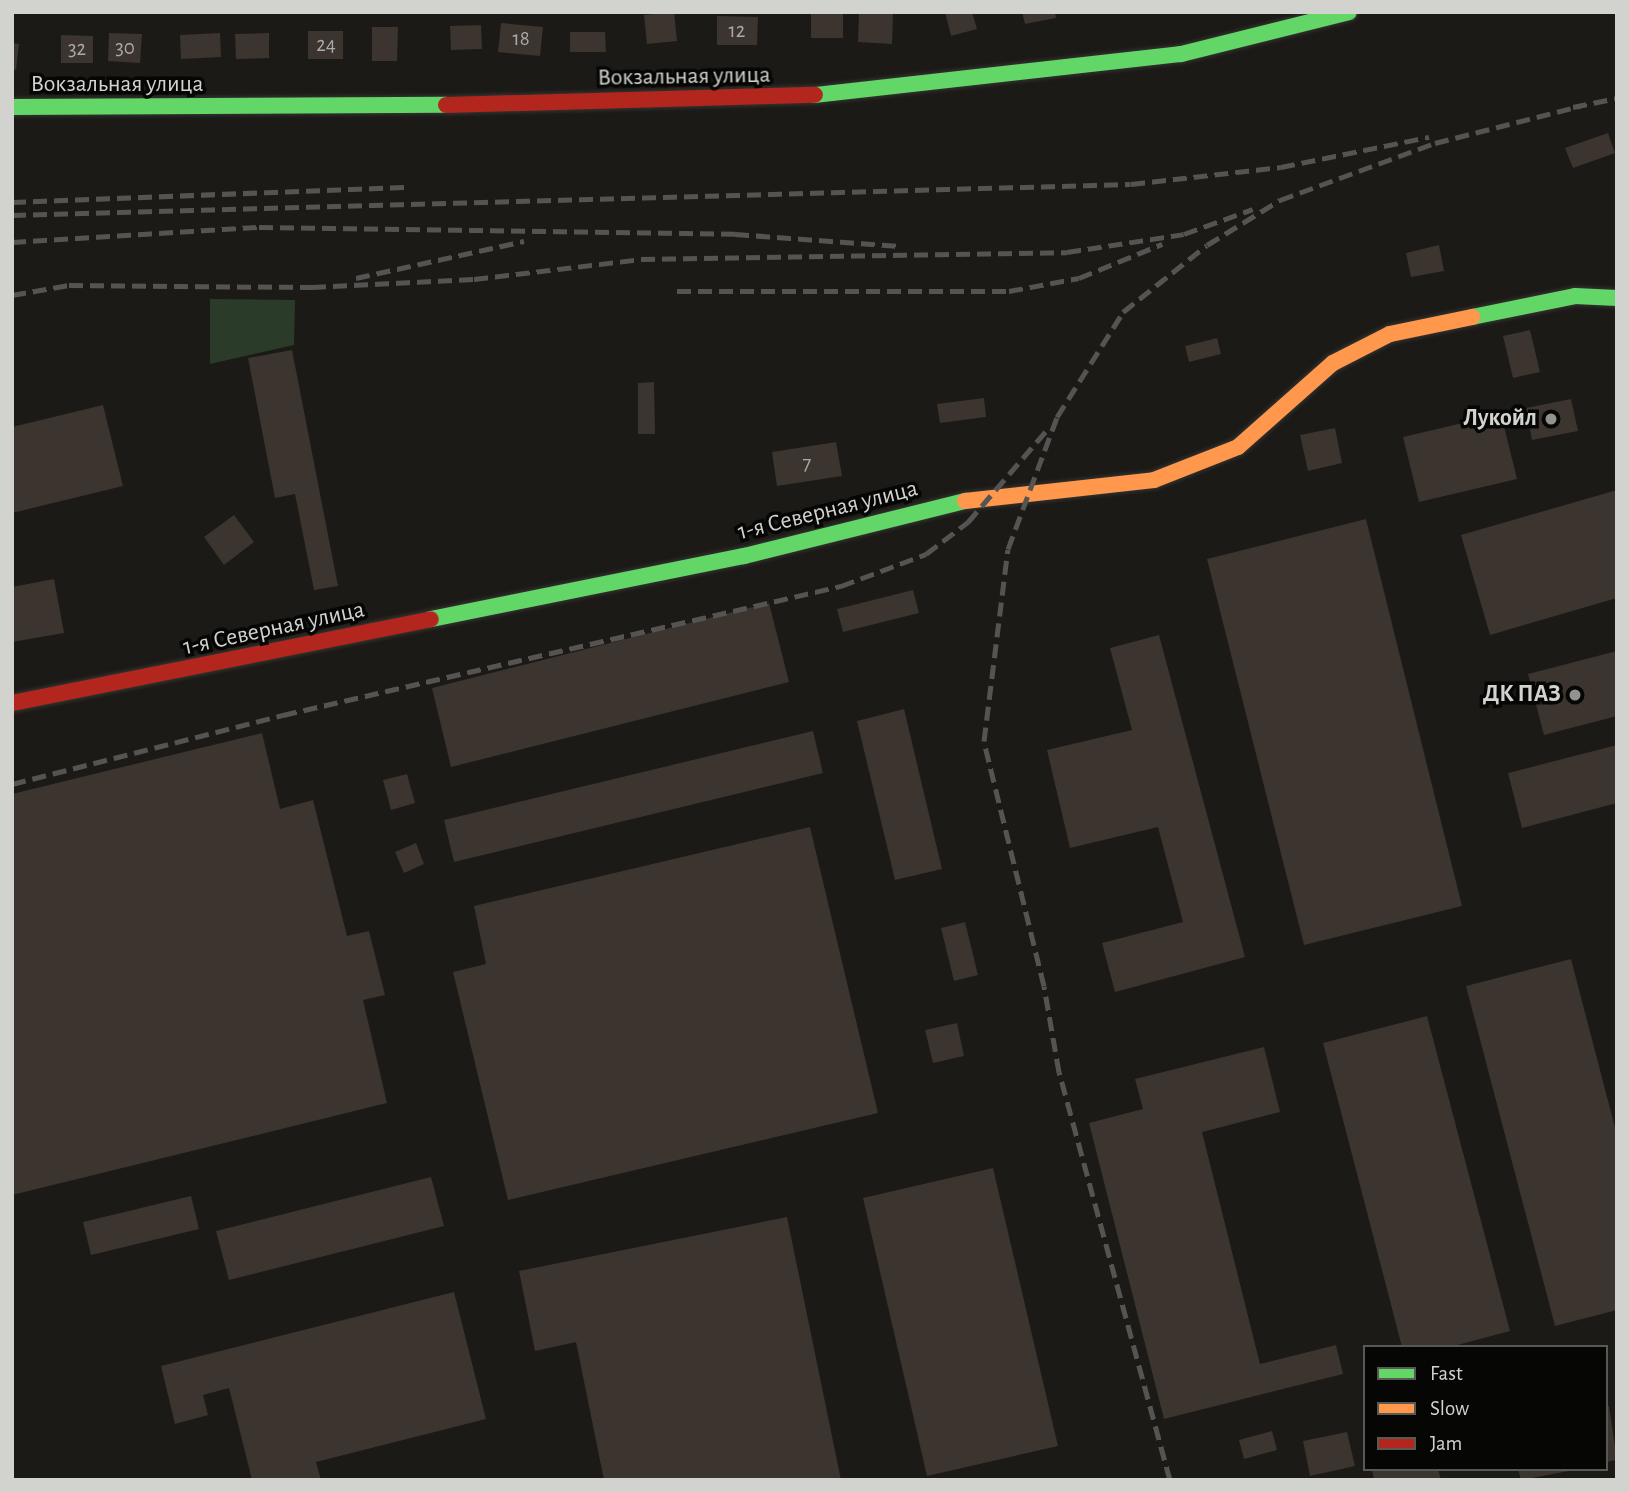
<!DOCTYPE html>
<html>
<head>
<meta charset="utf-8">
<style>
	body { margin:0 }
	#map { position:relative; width:1629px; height:1492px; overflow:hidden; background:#1b1a17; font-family:"Alegreya Sans",sans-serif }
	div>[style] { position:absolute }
	.green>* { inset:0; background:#2a3c29 }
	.building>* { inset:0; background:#3b342f }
	.roads { filter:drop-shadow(0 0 2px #343431) drop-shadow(0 0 2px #343431) }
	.fast>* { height:16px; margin:-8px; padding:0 8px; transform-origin:8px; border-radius:8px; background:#63d668 }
	.slow>* { height:16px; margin:-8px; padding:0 8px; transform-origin:8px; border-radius:8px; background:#ff974d }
	.jam>* { height:16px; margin:-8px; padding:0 8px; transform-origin:8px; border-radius:8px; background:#b3261e }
	.rail>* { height:5px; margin-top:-2.5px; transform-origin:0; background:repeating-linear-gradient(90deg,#555452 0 14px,transparent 0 21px) }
	.dots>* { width:19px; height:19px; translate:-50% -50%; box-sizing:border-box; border:4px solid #060605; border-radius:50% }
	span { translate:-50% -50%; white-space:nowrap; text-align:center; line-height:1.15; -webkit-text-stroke:7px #060605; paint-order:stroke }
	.number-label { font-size:21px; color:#acaaa6 }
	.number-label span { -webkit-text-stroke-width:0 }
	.street-label { font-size:24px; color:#d2d2ce }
	.poi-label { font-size:24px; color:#d2d2ce; font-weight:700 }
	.right { translate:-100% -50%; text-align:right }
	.frame { position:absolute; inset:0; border:14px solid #d2d2ce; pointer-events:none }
	.legend { position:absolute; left:1363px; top:1345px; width:245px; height:126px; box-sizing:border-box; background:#060605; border:2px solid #585855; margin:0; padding:9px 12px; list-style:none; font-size:21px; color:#d2d2ce }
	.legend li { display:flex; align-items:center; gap:14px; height:35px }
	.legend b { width:35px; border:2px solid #585855 }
</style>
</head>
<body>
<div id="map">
	<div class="green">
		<i style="clip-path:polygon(210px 299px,295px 300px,294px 345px,210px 364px)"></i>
	</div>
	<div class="building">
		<i style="clip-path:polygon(674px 12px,677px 41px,647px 44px,644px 15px)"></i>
		<i style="clip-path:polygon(811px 12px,843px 12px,843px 38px,811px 38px)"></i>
		<i style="clip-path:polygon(859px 12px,893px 12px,892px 44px,858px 42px)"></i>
		<i style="clip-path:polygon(945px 12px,972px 12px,977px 29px,951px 36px)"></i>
		<i style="clip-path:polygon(1022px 12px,1055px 12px,1056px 18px,1025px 24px)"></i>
		<i style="clip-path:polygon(717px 16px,758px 17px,757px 45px,717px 45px)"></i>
		<i style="clip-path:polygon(501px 23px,543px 27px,540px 56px,498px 52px)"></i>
		<i style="clip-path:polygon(481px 25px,482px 49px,451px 50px,450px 26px)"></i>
		<i style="clip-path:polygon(372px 27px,398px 27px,397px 61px,372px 61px)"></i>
		<i style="clip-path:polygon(308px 31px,343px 31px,343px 59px,308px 59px)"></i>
		<i style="clip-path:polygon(570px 32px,605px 32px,606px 52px,570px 52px)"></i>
		<i style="clip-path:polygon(109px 33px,142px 34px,140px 63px,108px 61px)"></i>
		<i style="clip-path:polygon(220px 33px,221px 57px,181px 59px,180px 35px)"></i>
		<i style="clip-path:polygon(269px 33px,269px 58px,236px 59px,235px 34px)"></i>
		<i style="clip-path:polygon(61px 35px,93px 36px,93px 63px,61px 63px)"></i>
		<i style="clip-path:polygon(12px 43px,19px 44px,16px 70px,12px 69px)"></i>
		<i style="clip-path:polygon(1608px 133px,1615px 153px,1573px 168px,1565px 148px)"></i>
		<i style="clip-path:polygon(1439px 245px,1444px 271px,1411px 277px,1406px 253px)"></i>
		<i style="clip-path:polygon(1530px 330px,1540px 372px,1513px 378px,1503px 336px)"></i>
		<i style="clip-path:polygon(1217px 338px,1221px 354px,1189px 362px,1185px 346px)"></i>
		<i style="clip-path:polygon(292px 350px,338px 586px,314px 590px,295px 494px,275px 498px,248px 358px)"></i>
		<i style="clip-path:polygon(654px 382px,655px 434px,638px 434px,638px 383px)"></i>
		<i style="clip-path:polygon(984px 398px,986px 417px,940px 423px,937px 404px)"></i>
		<i style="clip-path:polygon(1571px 399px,1578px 431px,1532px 440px,1526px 408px)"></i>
		<i style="clip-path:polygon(103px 405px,123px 486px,12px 513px,12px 427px)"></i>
		<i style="clip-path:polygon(1501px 414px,1517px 479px,1419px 502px,1403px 437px)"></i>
		<i style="clip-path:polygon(1335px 428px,1342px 463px,1308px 471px,1300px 435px)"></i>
		<i style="clip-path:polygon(836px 442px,842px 476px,777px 486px,772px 452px)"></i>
		<i style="clip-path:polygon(1617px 490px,1617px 598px,1490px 635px,1461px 535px)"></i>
		<i style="clip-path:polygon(234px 515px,254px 542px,224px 565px,204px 537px)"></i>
		<i style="clip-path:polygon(1366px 519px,1462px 906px,1304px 945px,1207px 559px)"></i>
		<i style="clip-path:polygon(54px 579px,64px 633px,12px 642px,12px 587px)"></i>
		<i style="clip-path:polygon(913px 590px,919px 613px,843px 632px,837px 609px)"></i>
		<i style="clip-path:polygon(769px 603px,789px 682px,451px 767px,432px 688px)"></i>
		<i style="clip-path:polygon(1159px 635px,1245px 957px,1115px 992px,1102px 943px,1183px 922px,1158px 827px,1070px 848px,1047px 750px,1132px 730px,1110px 648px)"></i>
		<i style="clip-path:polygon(1617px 651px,1617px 716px,1544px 735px,1528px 674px)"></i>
		<i style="clip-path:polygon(904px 709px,942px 869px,895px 880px,857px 721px)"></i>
		<i style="clip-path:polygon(813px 731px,823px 773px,454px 862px,444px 820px)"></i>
		<i style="clip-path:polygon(262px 733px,280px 809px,313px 800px,347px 936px,369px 931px,385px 995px,363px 1000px,387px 1103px,12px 1195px,12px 794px)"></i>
		<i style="clip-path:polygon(1617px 745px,1617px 803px,1522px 828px,1508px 773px)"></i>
		<i style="clip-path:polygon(407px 774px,415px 803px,391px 810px,383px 780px)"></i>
		<i style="clip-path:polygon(810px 827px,878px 1113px,508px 1200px,453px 972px,486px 964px,474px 906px)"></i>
		<i style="clip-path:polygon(416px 843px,424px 864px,404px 873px,395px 852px)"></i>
		<i style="clip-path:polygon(965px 922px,978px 975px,954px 981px,941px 928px)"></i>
		<i style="clip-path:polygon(1571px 959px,1617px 1135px,1617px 1310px,1555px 1326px,1466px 986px)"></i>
		<i style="clip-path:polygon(1427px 1016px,1510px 1331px,1450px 1347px,1402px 1347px,1323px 1043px)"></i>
		<i style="clip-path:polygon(957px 1023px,964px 1056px,933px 1063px,925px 1030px)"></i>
		<i style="clip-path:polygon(1264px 1047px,1280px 1112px,1202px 1132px,1260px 1364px,1336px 1345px,1343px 1374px,1164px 1419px,1089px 1123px,1143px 1109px,1135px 1079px)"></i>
		<i style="clip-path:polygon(993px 1168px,1058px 1446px,927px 1476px,863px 1198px)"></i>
		<i style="clip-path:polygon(431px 1177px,444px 1226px,229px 1280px,216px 1231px)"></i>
		<i style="clip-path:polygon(191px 1196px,199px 1229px,91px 1255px,83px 1222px)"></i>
		<i style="clip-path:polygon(787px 1217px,841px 1480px,604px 1480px,576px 1342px,535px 1351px,519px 1271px)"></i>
		<i style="clip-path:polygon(454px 1292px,486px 1419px,316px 1462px,321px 1480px,252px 1480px,229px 1388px,203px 1395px,208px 1415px,175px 1424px,161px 1366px)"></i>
		<i style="clip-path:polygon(1609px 1406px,1617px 1460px,1606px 1462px,1606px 1407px)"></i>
		<i style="clip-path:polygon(1272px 1431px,1277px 1450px,1244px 1459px,1239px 1440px)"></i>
		<i style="clip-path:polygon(1347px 1432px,1355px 1466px,1310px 1476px,1303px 1441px)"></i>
		<i style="clip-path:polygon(1372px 1469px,1438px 1469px,1441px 1480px,1374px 1480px)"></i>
		<i style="clip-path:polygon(1518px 1469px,1574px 1469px,1574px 1470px,1521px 1480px)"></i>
	</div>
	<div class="roads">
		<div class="fast">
			<i style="left:815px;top:95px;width:368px;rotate:-6.4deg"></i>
			<i style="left:1181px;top:54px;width:173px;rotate:-14deg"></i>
			<i style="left:12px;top:107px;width:434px;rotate:-0.3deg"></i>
			<i style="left:1472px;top:317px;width:105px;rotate:-11.5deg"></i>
			<i style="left:1575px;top:296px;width:42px;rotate:2.7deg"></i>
			<i style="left:431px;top:619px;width:319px;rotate:-11.4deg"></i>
			<i style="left:744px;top:556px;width:228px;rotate:-14deg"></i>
		</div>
		<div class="slow">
			<i style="left:965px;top:501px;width:190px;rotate:-6.3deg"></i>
			<i style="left:1154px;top:480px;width:90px;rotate:-21.4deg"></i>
			<i style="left:1238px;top:447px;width:127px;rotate:-41.5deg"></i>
			<i style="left:1333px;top:363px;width:64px;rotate:-27deg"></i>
			<i style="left:1390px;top:334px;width:84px;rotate:-11.7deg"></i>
		</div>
		<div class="jam">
			<i style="left:446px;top:105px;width:369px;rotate:-1.6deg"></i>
			<i style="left:12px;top:703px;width:427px;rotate:-11.3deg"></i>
		</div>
	</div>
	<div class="rail">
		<i style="left:1573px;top:107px;width:45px;rotate:-11.6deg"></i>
		<i style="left:12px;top:202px;width:399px;rotate:-2.2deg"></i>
		<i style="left:12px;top:215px;width:1119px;rotate:-1.59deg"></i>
		<i style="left:1131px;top:184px;width:151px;rotate:-6.5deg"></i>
		<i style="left:1281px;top:167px;width:151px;rotate:-11.5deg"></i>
		<i style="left:12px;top:242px;width:247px;rotate:-3.5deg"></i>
		<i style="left:259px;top:227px;width:476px;rotate:0.8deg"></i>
		<i style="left:735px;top:234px;width:165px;rotate:4.2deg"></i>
		<i style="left:356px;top:278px;width:172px;rotate:-12.4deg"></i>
		<i style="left:677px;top:291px;width:332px"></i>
		<i style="left:1009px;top:291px;width:71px;rotate:-10.5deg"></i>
		<i style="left:1079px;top:278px;width:90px;rotate:-22.3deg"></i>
		<i style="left:12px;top:295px;width:58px;rotate:-10deg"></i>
		<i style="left:69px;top:285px;width:243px;rotate:0.5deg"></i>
		<i style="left:312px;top:287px;width:162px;rotate:-2.8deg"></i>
		<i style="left:474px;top:279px;width:168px;rotate:-6.8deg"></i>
		<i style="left:641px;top:259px;width:426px;rotate:-0.9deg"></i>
		<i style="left:1067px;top:252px;width:118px;rotate:-8.7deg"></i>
		<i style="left:1184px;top:234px;width:73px;rotate:-19.9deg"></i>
		<i style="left:12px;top:784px;width:280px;rotate:-14.3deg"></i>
		<i style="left:283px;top:715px;width:573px;rotate:-13.02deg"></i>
		<i style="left:841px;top:586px;width:91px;rotate:-20.6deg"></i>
		<i style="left:926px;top:554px;width:53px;rotate:-37.3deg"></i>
		<i style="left:968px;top:522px;width:120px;rotate:-49.4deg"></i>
		<i style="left:1170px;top:1480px;width:423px;rotate:-105.2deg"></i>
		<i style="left:1059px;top:1072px;width:87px;rotate:-99.9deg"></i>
		<i style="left:1044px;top:986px;width:252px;rotate:-103.8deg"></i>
		<i style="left:984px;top:741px;width:193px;rotate:-82.9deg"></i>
		<i style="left:1008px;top:549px;width:141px;rotate:-69.6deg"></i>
		<i style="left:1057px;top:417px;width:124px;rotate:-57.8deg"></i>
		<i style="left:1123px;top:312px;width:107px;rotate:-38.6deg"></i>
		<i style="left:1207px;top:245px;width:86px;rotate:-31.7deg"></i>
		<i style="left:1280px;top:200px;width:165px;rotate:-20.2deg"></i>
		<i style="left:1435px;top:143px;width:150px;rotate:-14.3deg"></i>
	</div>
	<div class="dots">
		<i style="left:1551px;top:419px;background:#92928e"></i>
		<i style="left:1575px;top:695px;background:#92928e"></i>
	</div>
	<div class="number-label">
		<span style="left:737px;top:31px">12</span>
		<span style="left:521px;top:39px">18</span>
		<span style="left:326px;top:45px">24</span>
		<span style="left:125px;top:48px">30</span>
		<span style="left:77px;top:49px">32</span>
		<span style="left:807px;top:464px">7</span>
	</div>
	<div class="street-label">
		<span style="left:684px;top:77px;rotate:-1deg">Вокзальная улица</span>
		<span style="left:117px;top:85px">Вокзальная улица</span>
		<span style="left:828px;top:511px;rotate:-14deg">1-я Северная улица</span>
		<span style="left:274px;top:629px;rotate:-12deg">1-я Северная улица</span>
	</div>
	<div class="poi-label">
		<span class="right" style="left:1537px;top:419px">Лукойл</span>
		<span class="right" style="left:1561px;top:695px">ДК ПАЗ</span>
	</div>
	<div class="frame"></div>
	<ul class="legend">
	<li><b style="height:9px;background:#63d668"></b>Fast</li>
	<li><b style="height:9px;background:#ff974d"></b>Slow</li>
	<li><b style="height:9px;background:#b3261e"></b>Jam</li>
	</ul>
</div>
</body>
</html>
